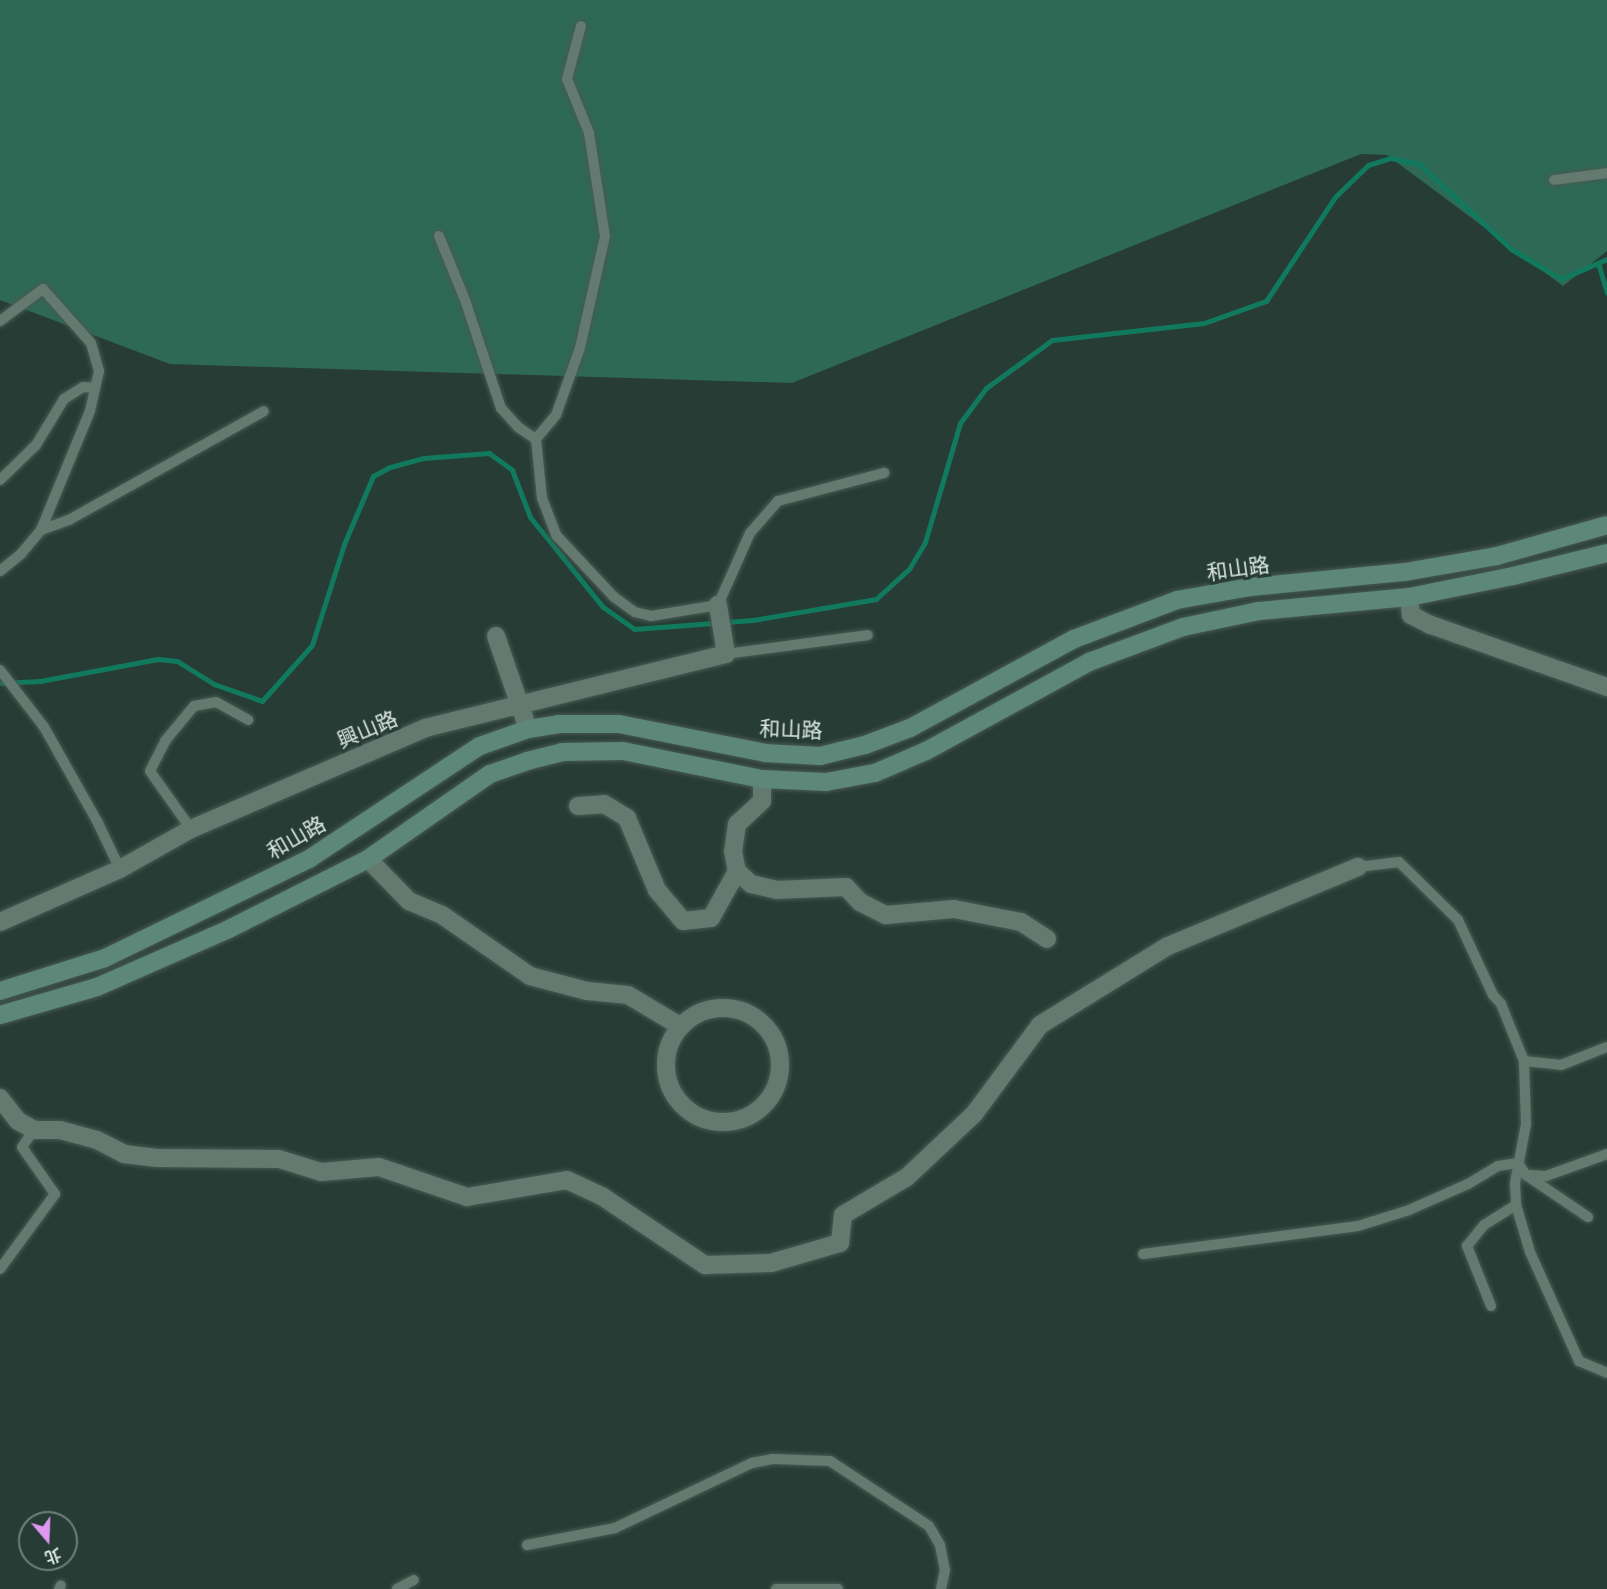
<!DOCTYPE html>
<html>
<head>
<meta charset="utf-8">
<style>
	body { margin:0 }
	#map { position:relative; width:1607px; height:1589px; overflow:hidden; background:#273c34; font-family:"Titillium Web","Noto Sans TC",sans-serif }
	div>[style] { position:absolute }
	.green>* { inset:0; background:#2e6955 }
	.stream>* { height:5px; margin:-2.5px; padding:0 2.5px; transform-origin:2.5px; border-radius:2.5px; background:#117a5e }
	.roads { filter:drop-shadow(0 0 2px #485a53) drop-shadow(0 0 2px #485a53) }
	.service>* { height:10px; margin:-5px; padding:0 5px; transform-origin:5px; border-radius:5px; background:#647a71 }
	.minor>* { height:18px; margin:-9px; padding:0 9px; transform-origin:9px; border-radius:9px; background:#647a71 }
	.minor>.ring { margin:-9px; padding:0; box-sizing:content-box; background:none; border:18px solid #647a71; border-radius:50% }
	.secondary>* { height:18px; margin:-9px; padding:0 9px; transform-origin:9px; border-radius:9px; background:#5d8778 }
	span { translate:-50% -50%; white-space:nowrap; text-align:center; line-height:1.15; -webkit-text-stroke:6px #273c34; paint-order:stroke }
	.street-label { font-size:21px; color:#d9e6e0 }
	.north { position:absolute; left:18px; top:1511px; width:60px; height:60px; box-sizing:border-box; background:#273c34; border:2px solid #6e8079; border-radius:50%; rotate:161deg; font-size:16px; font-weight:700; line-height:24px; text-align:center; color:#d9e6e0 }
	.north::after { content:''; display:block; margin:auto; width:21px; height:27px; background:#de98f2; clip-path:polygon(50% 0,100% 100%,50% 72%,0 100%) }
</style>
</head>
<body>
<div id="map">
	<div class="green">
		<i style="clip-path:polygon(0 0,1607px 0,1607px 251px,1563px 286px,1387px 155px,1361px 154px,792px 383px,170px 364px,0 300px)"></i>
	</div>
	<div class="stream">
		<i style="left:1598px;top:263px;width:31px;rotate:73deg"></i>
		<i style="left:0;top:683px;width:40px;rotate:-2.9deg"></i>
		<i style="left:40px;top:681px;width:120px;rotate:-10.6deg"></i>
		<i style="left:158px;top:659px;width:19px;rotate:6deg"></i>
		<i style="left:177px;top:661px;width:44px;rotate:31.9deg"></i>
		<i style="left:214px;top:684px;width:51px;rotate:19.5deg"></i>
		<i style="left:262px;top:701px;width:75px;rotate:-48.2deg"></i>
		<i style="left:312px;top:645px;width:106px;rotate:-72.4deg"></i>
		<i style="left:344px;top:544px;width:74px;rotate:-66.9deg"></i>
		<i style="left:373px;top:476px;width:19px;rotate:-28deg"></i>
		<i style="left:390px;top:467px;width:35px;rotate:-15deg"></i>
		<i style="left:424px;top:458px;width:65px;rotate:-4.4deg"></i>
		<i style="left:489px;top:453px;width:29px;rotate:36deg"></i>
		<i style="left:512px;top:470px;width:50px;rotate:69deg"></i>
		<i style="left:530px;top:517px;width:116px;rotate:51deg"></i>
		<i style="left:603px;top:607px;width:38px;rotate:35deg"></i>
		<i style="left:634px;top:629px;width:119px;rotate:-4.3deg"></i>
		<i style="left:753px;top:620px;width:125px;rotate:-9.7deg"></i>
		<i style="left:876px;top:599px;width:45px;rotate:-42.3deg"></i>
		<i style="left:909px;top:569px;width:31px;rotate:-59deg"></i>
		<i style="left:925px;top:542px;width:124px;rotate:-73.6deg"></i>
		<i style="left:960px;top:423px;width:44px;rotate:-53.4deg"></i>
		<i style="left:986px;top:388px;width:82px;rotate:-36deg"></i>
		<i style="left:1052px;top:340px;width:153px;rotate:-6.4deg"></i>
		<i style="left:1204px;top:323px;width:66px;rotate:-19.5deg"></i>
		<i style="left:1266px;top:301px;width:125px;rotate:-56.4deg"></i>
		<i style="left:1335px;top:197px;width:46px;rotate:-44.1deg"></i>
		<i style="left:1368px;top:165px;width:24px;rotate:-17deg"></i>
		<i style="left:1391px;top:158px;width:29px;rotate:12deg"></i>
		<i style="left:1419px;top:164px;width:125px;rotate:42.7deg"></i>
		<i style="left:1511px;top:249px;width:58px;rotate:31deg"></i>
		<i style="left:1561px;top:279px;width:50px;rotate:-23.5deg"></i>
	</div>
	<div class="roads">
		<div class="service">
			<i style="left:581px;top:26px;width:55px;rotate:104.8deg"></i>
			<i style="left:567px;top:79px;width:58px;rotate:67.8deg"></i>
			<i style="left:589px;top:133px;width:104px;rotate:81.2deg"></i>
			<i style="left:605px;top:236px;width:115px;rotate:102.6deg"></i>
			<i style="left:580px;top:348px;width:71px;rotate:109.7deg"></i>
			<i style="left:556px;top:415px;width:31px;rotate:130deg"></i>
			<i style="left:536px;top:439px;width:59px;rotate:84.2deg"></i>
			<i style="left:542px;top:498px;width:40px;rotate:69deg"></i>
			<i style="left:556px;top:535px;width:85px;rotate:46.9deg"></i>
			<i style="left:614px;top:597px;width:26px;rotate:36deg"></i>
			<i style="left:635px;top:612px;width:16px;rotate:14deg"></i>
			<i style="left:651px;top:616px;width:68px;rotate:-9.3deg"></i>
			<i style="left:718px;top:605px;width:79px;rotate:-66deg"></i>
			<i style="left:750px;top:533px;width:43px;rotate:-48.8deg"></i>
			<i style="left:778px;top:501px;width:110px;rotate:-14.8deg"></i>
			<i style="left:1554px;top:180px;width:53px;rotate:-7.5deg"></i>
			<i style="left:439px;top:236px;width:69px;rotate:67.9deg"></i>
			<i style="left:465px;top:300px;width:114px;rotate:71.6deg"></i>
			<i style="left:501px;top:408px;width:25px;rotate:48deg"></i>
			<i style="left:518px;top:427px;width:22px;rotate:34deg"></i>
			<i style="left:0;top:321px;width:54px;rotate:-36.7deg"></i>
			<i style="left:43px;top:289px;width:72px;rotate:48.4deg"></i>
			<i style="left:91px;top:343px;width:29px;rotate:74deg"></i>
			<i style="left:99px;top:371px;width:41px;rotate:102.7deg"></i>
			<i style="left:90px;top:411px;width:129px;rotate:112.4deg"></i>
			<i style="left:41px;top:530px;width:31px;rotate:130deg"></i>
			<i style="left:21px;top:554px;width:27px;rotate:141deg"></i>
			<i style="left:0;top:480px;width:50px;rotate:-44.2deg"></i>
			<i style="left:36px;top:445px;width:54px;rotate:-58.7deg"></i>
			<i style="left:64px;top:399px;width:22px;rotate:-32deg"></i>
			<i style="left:83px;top:387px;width:12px;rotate:5deg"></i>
			<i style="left:41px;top:530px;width:30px;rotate:-20deg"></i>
			<i style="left:69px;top:520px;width:223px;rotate:-29.2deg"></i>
			<i style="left:726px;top:654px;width:143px;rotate:-7.6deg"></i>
			<i style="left:0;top:670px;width:72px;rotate:52.3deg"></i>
			<i style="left:44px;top:727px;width:108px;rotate:60.6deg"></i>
			<i style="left:97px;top:821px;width:53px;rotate:64.4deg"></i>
			<i style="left:191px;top:829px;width:71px;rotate:-125.3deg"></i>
			<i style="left:150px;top:771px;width:34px;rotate:-63deg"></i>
			<i style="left:165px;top:741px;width:45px;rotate:-50.4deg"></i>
			<i style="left:194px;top:706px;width:22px;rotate:-10deg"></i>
			<i style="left:216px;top:702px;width:37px;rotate:29deg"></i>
			<i style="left:1358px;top:867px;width:41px;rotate:-7deg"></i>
			<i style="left:1399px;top:862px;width:83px;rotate:44.5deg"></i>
			<i style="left:1458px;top:920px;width:83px;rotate:65deg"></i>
			<i style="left:1493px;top:995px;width:12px;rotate:48deg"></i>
			<i style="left:1501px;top:1004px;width:61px;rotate:68deg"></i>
			<i style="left:1524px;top:1061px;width:63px;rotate:88.2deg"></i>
			<i style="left:1526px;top:1124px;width:60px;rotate:100.6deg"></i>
			<i style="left:1515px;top:1183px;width:22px;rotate:87deg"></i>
			<i style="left:1516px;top:1205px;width:49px;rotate:73.4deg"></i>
			<i style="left:1530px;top:1252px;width:120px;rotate:65.8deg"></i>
			<i style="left:1579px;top:1361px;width:30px;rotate:23deg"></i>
			<i style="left:1524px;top:1061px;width:37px;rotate:6deg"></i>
			<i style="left:1561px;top:1065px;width:49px;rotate:-21.4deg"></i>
			<i style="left:1528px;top:1175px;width:18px;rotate:3deg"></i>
			<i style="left:1546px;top:1176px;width:65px;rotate:-19.8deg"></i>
			<i style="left:1143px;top:1254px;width:217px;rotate:-7.4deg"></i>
			<i style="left:1358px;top:1226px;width:53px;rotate:-17.4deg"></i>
			<i style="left:1409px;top:1210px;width:64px;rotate:-23.8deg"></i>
			<i style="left:1468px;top:1184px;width:35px;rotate:-31deg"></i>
			<i style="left:1498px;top:1166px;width:20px;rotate:-9deg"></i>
			<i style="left:1518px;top:1163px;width:14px;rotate:56deg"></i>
			<i style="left:1526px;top:1175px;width:75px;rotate:34.1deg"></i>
			<i style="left:0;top:1269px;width:93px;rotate:-53.7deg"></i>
			<i style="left:55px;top:1194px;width:57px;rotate:-125.1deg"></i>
			<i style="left:22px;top:1147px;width:21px;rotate:-55deg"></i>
			<i style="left:1491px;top:1306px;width:65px;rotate:-111.8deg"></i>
			<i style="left:1467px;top:1246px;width:27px;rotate:-51deg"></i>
			<i style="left:1484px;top:1225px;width:38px;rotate:-32deg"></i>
			<i style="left:527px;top:1545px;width:90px;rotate:-10.9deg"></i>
			<i style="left:615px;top:1528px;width:152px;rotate:-25.4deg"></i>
			<i style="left:752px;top:1463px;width:21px;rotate:-11deg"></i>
			<i style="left:773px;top:1459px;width:57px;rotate:2deg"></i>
			<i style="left:830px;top:1461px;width:118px;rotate:33.3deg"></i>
			<i style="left:929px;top:1526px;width:22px;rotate:60deg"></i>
			<i style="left:940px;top:1545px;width:25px;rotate:79deg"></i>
			<i style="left:945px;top:1570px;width:19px;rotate:102deg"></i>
			<i style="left:59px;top:1589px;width:4px;rotate:-63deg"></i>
			<i style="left:397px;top:1589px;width:19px;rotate:-28deg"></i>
			<i style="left:776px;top:1589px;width:62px"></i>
		</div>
		<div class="minor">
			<i style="left:1409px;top:597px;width:18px;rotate:84deg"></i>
			<i style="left:1411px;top:615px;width:22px;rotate:27deg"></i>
			<i style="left:1431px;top:625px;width:187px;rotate:19.4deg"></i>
			<i style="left:496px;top:636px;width:98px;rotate:71deg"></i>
			<i style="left:762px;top:779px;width:22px;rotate:90deg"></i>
			<i style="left:762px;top:801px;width:34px;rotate:137deg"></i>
			<i style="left:737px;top:824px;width:27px;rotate:98deg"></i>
			<i style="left:733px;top:851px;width:20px;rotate:79deg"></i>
			<i style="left:737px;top:871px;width:19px;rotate:43deg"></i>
			<i style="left:751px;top:884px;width:26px;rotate:13deg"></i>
			<i style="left:776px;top:890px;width:70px;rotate:-2.5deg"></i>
			<i style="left:846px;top:887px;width:21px;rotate:47deg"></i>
			<i style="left:860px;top:902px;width:29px;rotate:27deg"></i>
			<i style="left:886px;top:915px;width:68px;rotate:-5deg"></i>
			<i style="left:954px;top:909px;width:68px;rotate:11deg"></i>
			<i style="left:1021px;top:922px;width:31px;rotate:33deg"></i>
			<i style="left:578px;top:806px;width:26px;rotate:-4deg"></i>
			<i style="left:604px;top:804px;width:27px;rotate:31deg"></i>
			<i style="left:627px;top:818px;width:78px;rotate:67.4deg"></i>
			<i style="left:657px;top:890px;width:40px;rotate:50deg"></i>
			<i style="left:683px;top:921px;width:28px;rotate:-6deg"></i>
			<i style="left:711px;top:918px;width:54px;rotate:-61deg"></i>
			<i style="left:368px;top:859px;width:59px;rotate:45.7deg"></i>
			<i style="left:409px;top:901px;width:36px;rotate:23deg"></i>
			<i style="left:442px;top:915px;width:107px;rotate:34.7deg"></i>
			<i style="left:530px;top:976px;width:59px;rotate:14.7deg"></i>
			<i style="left:587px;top:991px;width:41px;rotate:5.6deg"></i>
			<i style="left:628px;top:995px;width:61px;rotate:30.8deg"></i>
			<i style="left:0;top:922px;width:131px;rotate:-23.8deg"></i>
			<i style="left:120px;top:869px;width:81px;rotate:-29.4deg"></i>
			<i style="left:191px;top:829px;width:255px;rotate:-23.3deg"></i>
			<i style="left:425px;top:728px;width:310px;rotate:-13.8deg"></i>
			<i style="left:726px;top:654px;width:50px;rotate:-99.3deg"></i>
			<i class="ring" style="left:666px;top:1008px;width:96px;height:96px"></i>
			<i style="left:0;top:1098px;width:29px;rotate:52deg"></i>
			<i style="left:18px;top:1121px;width:18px;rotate:29deg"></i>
			<i style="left:34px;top:1130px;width:26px"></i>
			<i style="left:60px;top:1130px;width:38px;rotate:15deg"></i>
			<i style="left:97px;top:1140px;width:30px;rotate:27deg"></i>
			<i style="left:124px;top:1154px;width:33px;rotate:7deg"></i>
			<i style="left:157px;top:1158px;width:122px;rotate:0.5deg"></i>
			<i style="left:279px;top:1159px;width:44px;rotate:17.2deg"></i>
			<i style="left:321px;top:1172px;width:58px;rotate:-4.9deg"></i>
			<i style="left:379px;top:1167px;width:93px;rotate:18.8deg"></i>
			<i style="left:467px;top:1197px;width:101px;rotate:-9.6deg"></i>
			<i style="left:567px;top:1180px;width:40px;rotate:25deg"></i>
			<i style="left:603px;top:1197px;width:123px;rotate:33.7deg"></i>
			<i style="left:705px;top:1265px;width:66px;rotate:-1.7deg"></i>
			<i style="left:771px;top:1263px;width:72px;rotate:-16.2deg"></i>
			<i style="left:840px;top:1243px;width:28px;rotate:-84deg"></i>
			<i style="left:843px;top:1215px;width:74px;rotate:-30.7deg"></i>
			<i style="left:907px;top:1177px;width:92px;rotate:-43.2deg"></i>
			<i style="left:974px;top:1114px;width:111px;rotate:-53.4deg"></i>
			<i style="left:1040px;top:1025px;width:150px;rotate:-31.7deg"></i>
			<i style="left:1168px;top:946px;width:206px;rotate:-22.6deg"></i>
		</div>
		<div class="secondary">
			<i style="left:0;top:991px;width:110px;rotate:-17.4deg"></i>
			<i style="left:105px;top:958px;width:227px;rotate:-25.9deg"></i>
			<i style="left:309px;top:859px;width:205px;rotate:-33.5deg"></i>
			<i style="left:480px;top:746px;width:51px;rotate:-19.5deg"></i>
			<i style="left:528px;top:729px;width:30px;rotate:-9deg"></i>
			<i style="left:558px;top:724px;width:61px"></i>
			<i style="left:619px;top:724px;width:149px;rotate:11.2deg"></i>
			<i style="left:765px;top:753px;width:55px;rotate:3.1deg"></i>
			<i style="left:820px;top:756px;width:46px;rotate:-13.7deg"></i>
			<i style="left:865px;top:745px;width:48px;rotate:-20.7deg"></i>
			<i style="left:910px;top:728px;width:187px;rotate:-28.5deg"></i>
			<i style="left:1074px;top:639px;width:110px;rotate:-20.7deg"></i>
			<i style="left:1177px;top:600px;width:75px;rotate:-10deg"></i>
			<i style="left:1251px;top:587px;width:155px;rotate:-5.6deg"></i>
			<i style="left:1405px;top:572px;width:93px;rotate:-9.9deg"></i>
			<i style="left:1497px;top:556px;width:114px;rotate:-15.7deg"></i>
			<i style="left:0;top:1015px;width:101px;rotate:-16.1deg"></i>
			<i style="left:97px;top:987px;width:144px;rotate:-23.7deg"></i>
			<i style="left:229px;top:929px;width:156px;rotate:-26.7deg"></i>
			<i style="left:368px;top:859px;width:149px;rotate:-34.9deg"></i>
			<i style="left:490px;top:774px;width:39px;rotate:-19deg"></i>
			<i style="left:527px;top:761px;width:36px;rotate:-14deg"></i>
			<i style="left:562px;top:752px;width:61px;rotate:-0.9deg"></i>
			<i style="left:623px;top:751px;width:142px;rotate:11.4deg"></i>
			<i style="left:762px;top:779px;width:64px;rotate:2.7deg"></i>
			<i style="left:826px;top:782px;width:50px;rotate:-10.4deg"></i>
			<i style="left:875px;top:773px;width:56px;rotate:-23.3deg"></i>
			<i style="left:926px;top:751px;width:186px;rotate:-28.6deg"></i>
			<i style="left:1089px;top:662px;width:100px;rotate:-20.4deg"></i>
			<i style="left:1183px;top:627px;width:78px;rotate:-11.9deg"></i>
			<i style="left:1259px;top:611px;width:151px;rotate:-5.3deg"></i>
			<i style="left:1409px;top:597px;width:106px;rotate:-11.4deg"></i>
			<i style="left:1513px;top:576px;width:97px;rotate:-13.7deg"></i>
		</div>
	</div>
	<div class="street-label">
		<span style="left:1238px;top:568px;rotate:-8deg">和山路</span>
		<span style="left:367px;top:729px;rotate:-23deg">興山路</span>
		<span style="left:791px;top:729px;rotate:2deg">和山路</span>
		<span style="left:296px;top:837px;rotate:-30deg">和山路</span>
	</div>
	<div class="north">北</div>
</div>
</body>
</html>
